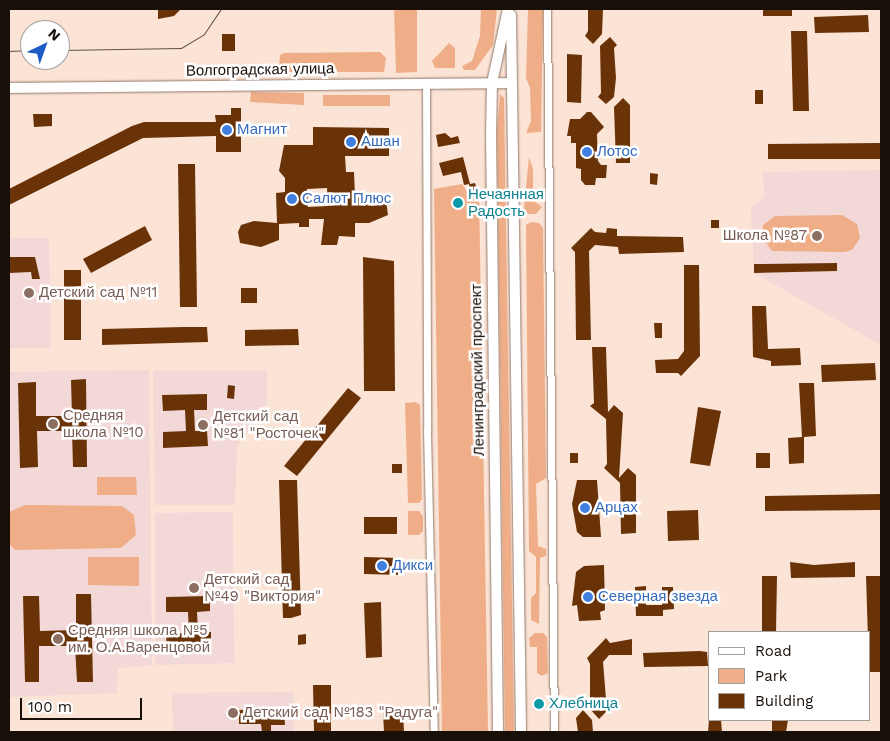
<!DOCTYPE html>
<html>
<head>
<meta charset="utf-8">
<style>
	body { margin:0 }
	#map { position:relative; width:890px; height:741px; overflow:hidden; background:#fbe3d6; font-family:"Work Sans",sans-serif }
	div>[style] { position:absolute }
	.education>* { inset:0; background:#f2d8d6 }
	.green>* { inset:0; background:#efae87 }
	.building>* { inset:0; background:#6a3207 }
	.roads { filter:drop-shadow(0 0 1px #917768) drop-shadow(0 0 1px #917768) }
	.street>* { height:7px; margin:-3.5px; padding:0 3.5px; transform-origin:3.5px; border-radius:3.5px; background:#fff }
	.secondary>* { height:10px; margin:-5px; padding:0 5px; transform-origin:5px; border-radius:5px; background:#fff }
	.primary>* { height:10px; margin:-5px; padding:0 5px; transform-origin:5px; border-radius:5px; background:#fff }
	.tram>* { height:1px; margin:-0.5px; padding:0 0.5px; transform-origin:0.5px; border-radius:0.5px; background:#5e5048 }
	.dots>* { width:14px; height:14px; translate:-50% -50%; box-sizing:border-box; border:2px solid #fff; border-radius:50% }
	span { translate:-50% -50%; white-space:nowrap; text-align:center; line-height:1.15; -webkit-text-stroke:5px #fff; paint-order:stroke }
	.street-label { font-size:15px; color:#190f09 }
	.shop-label { font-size:15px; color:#366cbe }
	.left { translate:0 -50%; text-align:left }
	.culture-label { font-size:15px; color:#0d838f }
	.education-label { font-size:15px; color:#785e54 }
	.right { translate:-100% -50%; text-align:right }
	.frame { position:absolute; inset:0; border:10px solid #190f09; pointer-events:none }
	.legend { position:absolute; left:708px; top:631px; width:162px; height:90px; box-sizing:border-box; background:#fff; border:1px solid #a39f9d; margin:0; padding:6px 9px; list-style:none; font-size:15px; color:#190f09 }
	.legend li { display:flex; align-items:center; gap:10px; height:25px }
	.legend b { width:25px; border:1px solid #a39f9d }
	.north { position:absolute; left:20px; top:20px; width:50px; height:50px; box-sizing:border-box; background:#fff; border:1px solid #a39f9d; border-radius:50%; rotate:42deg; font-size:14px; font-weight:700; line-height:20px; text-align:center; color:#190f09 }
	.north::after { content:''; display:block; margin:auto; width:18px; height:22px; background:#1f5ac6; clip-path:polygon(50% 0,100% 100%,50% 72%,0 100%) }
	.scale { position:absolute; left:20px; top:698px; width:122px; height:22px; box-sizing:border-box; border:2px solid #190f09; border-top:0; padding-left:6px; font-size:15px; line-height:18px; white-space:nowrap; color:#190f09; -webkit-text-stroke:4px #fff; paint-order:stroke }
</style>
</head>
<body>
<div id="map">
	<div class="education">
		<i style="clip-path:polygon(881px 170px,881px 345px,754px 273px,751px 208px,764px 197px,763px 172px)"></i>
		<i style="clip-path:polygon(9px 238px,49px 238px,51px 348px,9px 348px)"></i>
		<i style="clip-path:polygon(149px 370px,152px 665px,118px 668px,117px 693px,9px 697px,9px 372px)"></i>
		<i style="clip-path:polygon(153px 371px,267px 371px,267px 403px,237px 447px,235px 505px,155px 505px)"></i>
		<i style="clip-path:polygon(233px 512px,234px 663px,155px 665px,155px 513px)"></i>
		<i style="clip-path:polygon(293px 692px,294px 732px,173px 732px,172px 693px)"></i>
	</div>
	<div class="green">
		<i style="clip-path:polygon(394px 9px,417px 9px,417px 72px,396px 73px)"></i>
		<i style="clip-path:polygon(481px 9px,497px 9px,493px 45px,475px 70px,464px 70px,462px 66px,472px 61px,480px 36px)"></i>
		<i style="clip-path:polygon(528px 9px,543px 9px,541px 132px,526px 133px,531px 121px,530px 88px,526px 78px)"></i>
		<i style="clip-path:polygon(449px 43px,455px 48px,455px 68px,435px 68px,432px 61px)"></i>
		<i style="clip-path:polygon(380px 52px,386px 58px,384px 72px,286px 72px,279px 68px,280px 55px,284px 53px)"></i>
		<i style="clip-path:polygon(251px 92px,304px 93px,304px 105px,250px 102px)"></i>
		<i style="clip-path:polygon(500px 94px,504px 98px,514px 732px,505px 732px,497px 131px)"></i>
		<i style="clip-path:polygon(323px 95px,390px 95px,390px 106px,323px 106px)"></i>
		<i style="clip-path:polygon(529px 157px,533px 169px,533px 200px,542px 207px,536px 214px,528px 214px,524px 208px)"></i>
		<i style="clip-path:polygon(462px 184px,468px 193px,479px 191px,488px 732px,442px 732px,434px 189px)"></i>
		<i style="clip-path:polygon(842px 215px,857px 224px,860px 238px,852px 250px,844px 252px,772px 251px,762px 237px,763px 225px,775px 216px)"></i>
		<i style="clip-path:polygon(531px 222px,539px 223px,543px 228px,546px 478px,536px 484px,538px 546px,546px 549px,546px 556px,540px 558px,539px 624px,531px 620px,531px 598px,536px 593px,536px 557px,529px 551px,526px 225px)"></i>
		<i style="clip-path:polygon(416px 402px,420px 405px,422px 499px,419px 503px,408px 503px,405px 403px)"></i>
		<i style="clip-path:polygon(97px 477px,136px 477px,137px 495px,97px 495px)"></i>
		<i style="clip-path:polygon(25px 505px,122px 506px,134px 515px,136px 535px,121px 548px,15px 550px,9px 544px,9px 512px)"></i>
		<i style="clip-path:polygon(408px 511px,419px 511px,423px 516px,423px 531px,419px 535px,408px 535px)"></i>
		<i style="clip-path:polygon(88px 557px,139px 557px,139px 586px,88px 585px)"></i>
		<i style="clip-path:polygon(535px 633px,543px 633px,547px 637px,548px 673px,542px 676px,537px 673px,537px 647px,530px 647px,529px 638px)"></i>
	</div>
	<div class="building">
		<i style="clip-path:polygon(158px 9px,181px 9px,174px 16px,158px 19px)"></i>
		<i style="clip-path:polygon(588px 9px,603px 9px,602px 34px,593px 44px,585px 36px,588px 31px)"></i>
		<i style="clip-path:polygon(763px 9px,792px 9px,792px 16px,763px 16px)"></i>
		<i style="clip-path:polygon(868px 15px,869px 32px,815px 33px,814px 17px)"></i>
		<i style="clip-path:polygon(791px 31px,807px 31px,809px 111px,793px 111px)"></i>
		<i style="clip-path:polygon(222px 34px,235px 34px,235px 51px,222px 51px)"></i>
		<i style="clip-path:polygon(610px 37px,617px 45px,614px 48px,616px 78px,614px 97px,606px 104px,598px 97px,601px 93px,600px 46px)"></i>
		<i style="clip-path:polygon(567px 54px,582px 55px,581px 103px,567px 102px)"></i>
		<i style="clip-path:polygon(755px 90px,763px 90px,763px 104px,755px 104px)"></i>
		<i style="clip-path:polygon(623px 98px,630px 105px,630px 163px,616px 163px,614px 107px)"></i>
		<i style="clip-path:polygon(231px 108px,241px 108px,241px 152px,216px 152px,216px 136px,143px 138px,9px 205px,9px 189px,132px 126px,144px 122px,216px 122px,215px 115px,231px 115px)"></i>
		<i style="clip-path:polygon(587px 112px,591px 112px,604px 127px,597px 134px,598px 161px,601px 165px,607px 165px,606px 178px,596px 178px,595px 185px,585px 185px,581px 180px,581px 169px,576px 168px,576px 143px,571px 143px,571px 136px,567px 136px,570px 119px,580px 119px)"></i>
		<i style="clip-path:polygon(33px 114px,52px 114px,52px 126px,34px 127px)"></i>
		<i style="clip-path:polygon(evenodd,313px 127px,389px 128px,389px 156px,345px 156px,346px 172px,354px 172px,355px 196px,386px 200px,388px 215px,369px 223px,355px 223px,355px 237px,339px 236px,337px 245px,321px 245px,324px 219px,309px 219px,309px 227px,299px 227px,299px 223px,279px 224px,279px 240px,261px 247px,240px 243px,238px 232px,241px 225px,254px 221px,277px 223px,276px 193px,285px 192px,285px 178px,279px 171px,284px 145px,313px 145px,313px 127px,327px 188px,328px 206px,308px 207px,307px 189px,327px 188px)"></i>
		<i style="clip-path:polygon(445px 133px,451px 138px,458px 136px,460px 143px,438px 147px,436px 135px)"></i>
		<i style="clip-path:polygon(881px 143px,881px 159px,768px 159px,768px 144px)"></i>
		<i style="clip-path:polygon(463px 157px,470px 184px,475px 183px,477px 190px,470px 192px,469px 184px,464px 185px,461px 172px,443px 176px,439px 163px)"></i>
		<i style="clip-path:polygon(178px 164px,195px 164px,197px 307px,180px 307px)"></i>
		<i style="clip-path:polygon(650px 173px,658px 174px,657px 185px,650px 184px)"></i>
		<i style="clip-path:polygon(711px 220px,719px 220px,719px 228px,711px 228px)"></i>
		<i style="clip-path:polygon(145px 226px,152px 240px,91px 273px,83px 259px)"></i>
		<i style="clip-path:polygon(591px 228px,595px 232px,606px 233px,607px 228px,617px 229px,617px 236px,683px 237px,684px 252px,619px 254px,618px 247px,595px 245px,589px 251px,591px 340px,576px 340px,575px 252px,571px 248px)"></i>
		<i style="clip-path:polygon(9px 257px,35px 257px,40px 279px,32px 279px,31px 272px,9px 273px)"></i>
		<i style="clip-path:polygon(363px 257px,394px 261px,395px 391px,364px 391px)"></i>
		<i style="clip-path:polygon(837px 263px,837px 271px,754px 273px,754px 264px)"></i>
		<i style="clip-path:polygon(684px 265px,699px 265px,700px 356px,681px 376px,678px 373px,656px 373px,655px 360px,678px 359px,684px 351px)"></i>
		<i style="clip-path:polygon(64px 270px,81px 270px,81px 340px,64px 340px)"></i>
		<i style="clip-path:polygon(241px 288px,257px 288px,257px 303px,241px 303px)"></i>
		<i style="clip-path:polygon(752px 306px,766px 306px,768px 349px,800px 348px,801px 365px,771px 366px,771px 361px,753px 357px)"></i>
		<i style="clip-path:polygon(654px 323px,662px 323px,662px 338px,655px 338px)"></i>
		<i style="clip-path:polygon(184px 327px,207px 327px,208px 342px,102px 345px,102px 329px)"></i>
		<i style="clip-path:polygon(298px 329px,299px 345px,245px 346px,245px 330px)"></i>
		<i style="clip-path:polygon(592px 347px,606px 347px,608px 412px,614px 405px,623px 413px,619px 478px,628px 468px,636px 475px,636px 533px,621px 534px,620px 483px,604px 468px,607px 464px,606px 419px,590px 406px,594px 403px)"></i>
		<i style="clip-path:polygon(875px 363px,876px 380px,822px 382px,821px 365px)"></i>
		<i style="clip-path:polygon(86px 379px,87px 467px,73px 467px,72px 431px,37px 431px,38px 467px,20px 468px,18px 383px,36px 382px,36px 416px,72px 416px,71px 380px)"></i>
		<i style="clip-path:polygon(799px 383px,814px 383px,816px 436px,804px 437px,804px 463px,789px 464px,788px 438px,802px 437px)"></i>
		<i style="clip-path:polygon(228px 385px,235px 386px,234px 399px,227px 398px)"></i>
		<i style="clip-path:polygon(348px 388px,361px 398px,297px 476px,284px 466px)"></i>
		<i style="clip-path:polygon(207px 394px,207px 410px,194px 410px,195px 431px,207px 431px,208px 446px,163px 448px,163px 432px,186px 431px,185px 410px,163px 411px,162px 395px)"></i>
		<i style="clip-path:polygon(698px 407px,721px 411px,710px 466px,690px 463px)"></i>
		<i style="clip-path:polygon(570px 453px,578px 453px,578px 463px,570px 463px)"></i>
		<i style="clip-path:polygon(756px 453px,770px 453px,770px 468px,756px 468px)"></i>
		<i style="clip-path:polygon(392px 464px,402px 464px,402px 473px,392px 473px)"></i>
		<i style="clip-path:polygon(279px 480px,297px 480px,301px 615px,291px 618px,283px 618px)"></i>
		<i style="clip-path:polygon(577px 480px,597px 480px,601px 537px,583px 537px,577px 532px,572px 504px)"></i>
		<i style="clip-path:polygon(881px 494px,881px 510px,765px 511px,765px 496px)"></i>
		<i style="clip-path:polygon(698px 510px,699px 540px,668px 541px,667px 511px)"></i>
		<i style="clip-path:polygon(364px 517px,397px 517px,397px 534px,364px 534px)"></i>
		<i style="clip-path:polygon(364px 557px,400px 558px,400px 575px,364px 574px)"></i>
		<i style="clip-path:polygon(790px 562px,814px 565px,855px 562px,855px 577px,791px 578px)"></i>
		<i style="clip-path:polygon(604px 565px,605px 610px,600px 612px,601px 620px,579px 621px,577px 605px,572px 606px,576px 572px,584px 566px)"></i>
		<i style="clip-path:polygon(762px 576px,777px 576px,776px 632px,762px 632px)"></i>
		<i style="clip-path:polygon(866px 576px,881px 576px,881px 672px,869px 672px)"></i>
		<i style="clip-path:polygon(646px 586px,646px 605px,662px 605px,662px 587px,673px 587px,674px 609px,663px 610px,663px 616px,636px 616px,635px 587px)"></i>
		<i style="clip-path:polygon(76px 594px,91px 594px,93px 682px,77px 682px,75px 646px,39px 646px,39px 682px,25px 682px,23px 596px,39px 596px,40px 631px,76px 630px)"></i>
		<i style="clip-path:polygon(210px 596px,210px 611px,197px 612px,198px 632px,211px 632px,211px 648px,167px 649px,166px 634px,189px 633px,188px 612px,166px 612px,166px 597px)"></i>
		<i style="clip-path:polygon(381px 602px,382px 657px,366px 658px,364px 603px)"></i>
		<i style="clip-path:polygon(306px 634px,306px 644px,298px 645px,298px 635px)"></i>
		<i style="clip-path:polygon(606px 638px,610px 643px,632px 639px,632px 655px,609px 655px,603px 662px,607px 711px,599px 719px,590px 709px,590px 664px,587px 658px)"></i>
		<i style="clip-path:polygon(700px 651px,707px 652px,708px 666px,644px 667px,643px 653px)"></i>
		<i style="clip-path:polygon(313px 685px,331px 685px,331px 732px,314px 732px)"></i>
		<i style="clip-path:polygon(284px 709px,285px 725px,271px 725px,271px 732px,262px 732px,261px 724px,239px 724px,239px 710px)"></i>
		<i style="clip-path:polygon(583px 710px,592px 720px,593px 732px,578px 732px,576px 718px)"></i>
		<i style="clip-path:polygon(403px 711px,404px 732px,384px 732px,383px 712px)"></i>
		<i style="clip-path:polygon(709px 720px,721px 720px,722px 732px,708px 732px)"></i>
		<i style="clip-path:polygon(772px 720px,788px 720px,786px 732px,772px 732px)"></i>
	</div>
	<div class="roads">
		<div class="street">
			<i style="left:547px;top:9px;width:723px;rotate:89.45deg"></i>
			<i style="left:426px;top:82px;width:349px;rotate:89.8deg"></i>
			<i style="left:427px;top:431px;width:301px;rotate:88.7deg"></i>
		</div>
		<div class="secondary">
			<i style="left:9px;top:88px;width:502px;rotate:-0.57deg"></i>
		</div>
		<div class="primary">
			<i style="left:511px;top:15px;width:717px;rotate:89.2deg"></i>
			<i style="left:498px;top:732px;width:597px;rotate:-90.67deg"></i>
			<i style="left:491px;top:135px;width:52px;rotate:-88.9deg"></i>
			<i style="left:492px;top:83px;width:76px;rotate:-77.8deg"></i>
		</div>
	</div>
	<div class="tram">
		<i style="left:60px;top:50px;width:121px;rotate:-0.9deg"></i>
		<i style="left:181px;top:48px;width:27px;rotate:-31deg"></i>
		<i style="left:204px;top:34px;width:30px;rotate:-56deg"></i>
		<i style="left:9px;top:51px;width:21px;rotate:-3deg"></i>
	</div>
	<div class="dots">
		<i style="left:227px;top:130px;background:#3f7fe0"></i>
		<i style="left:351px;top:142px;background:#3f7fe0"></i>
		<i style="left:587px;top:152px;background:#3f7fe0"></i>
		<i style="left:292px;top:199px;background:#3f7fe0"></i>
		<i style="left:458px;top:203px;background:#0f9aa8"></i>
		<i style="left:817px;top:236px;background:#8d6e63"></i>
		<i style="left:29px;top:293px;background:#8d6e63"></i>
		<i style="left:53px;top:424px;background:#8d6e63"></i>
		<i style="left:203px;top:425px;background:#8d6e63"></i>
		<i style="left:585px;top:508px;background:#3f7fe0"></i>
		<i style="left:382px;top:566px;background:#3f7fe0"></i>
		<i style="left:194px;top:588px;background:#8d6e63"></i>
		<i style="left:588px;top:597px;background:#3f7fe0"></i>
		<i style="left:58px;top:639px;background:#8d6e63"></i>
		<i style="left:539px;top:704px;background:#0f9aa8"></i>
		<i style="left:233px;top:713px;background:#8d6e63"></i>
	</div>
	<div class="street-label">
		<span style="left:260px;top:70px;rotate:-1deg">Волгоградская улица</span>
		<span style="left:478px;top:370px;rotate:-91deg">Ленинградский проспект</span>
	</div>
	<div class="shop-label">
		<span class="left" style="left:237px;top:130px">Магнит</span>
		<span class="left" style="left:361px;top:142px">Ашан</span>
		<span class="left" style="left:597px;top:152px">Лотос</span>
		<span class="left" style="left:302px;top:199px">Салют Плюс</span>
		<span class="left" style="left:595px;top:508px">Арцах</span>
		<span class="left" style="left:392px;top:566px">Дикси</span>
		<span class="left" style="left:598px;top:597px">Северная звезда</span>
	</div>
	<div class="culture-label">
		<span class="left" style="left:468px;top:203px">Нечаянная<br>Радость</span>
		<span class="left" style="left:549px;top:704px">Хлебница</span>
	</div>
	<div class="education-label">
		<span class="right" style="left:807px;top:236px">Школа №87</span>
		<span class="left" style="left:39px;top:293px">Детский сад №11</span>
		<span class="left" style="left:63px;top:424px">Средняя<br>школа №10</span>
		<span class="left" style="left:213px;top:425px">Детский сад<br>№81 "Росточек"</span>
		<span class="left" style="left:204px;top:588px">Детский сад<br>№49 "Виктория"</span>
		<span class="left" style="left:68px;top:639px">Средняя школа №5<br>им. О.А.Варенцовой</span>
		<span class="left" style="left:243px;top:713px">Детский сад №183 "Радуга"</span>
	</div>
	<div class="frame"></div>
	<ul class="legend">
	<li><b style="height:6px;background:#fff"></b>Road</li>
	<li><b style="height:14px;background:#efae87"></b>Park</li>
	<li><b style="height:14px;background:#6a3207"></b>Building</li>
	</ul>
	<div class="north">N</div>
	<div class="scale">100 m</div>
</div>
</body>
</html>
